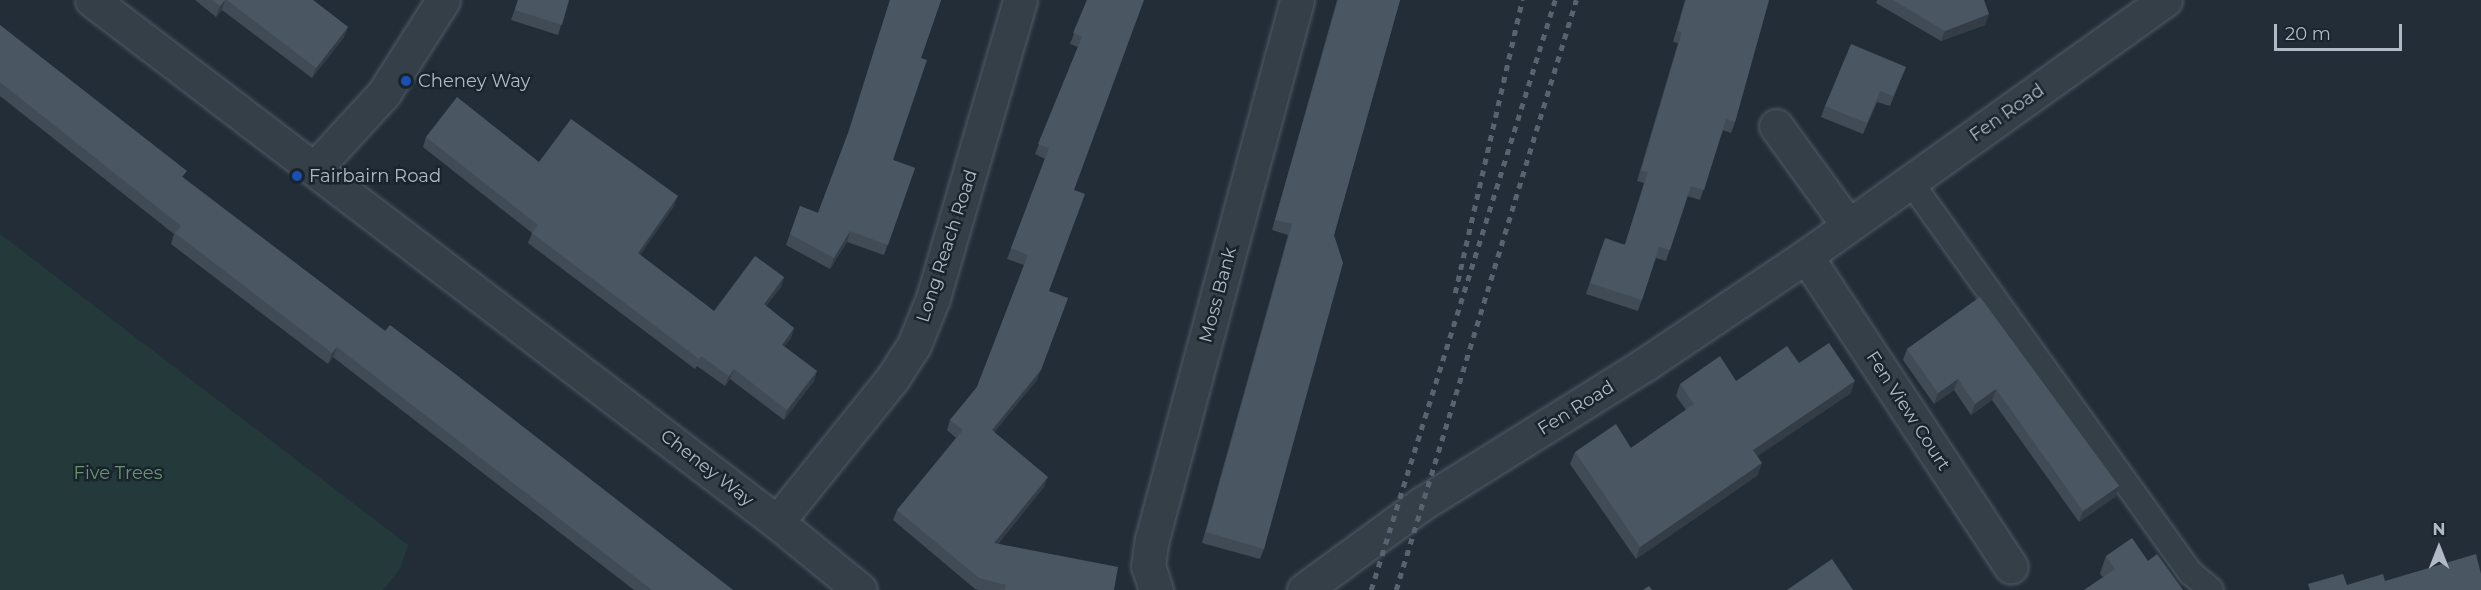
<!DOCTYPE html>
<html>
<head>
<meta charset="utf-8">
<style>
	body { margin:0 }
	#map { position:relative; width:2481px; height:590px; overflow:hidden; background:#222d38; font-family:Montserrat,sans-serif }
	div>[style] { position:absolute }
	.green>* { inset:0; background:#243a3a }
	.roads { filter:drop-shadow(0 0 2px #535c66) drop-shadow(0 0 2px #535c66) }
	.lane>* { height:24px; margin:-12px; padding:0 12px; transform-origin:12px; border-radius:12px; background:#353f48 }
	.street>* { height:33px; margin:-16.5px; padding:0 16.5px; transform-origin:16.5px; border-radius:16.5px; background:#353f48 }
	.rail>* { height:4.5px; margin-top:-2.25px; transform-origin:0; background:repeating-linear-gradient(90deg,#57636f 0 6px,transparent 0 12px) }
	.wall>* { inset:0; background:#404b55 }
	.shaded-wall>* { inset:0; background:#343d45 }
	.building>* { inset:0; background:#4a5763 }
	.dots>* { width:16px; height:16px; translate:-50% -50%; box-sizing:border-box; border:3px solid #1a242d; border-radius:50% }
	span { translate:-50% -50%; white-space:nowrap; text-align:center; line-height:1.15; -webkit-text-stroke:5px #1a242d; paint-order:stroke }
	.poi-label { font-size:18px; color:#b0b9c5 }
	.left { translate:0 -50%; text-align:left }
	.street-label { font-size:18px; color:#b0b9c5 }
	.park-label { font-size:18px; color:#68946e }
	.north { position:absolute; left:2409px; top:518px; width:60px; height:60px; -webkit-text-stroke:4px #1a242d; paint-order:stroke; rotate:0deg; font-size:16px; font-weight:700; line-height:24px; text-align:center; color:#b0b9c5 }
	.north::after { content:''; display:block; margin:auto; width:21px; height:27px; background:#b0b9c5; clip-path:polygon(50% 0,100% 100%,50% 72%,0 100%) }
	.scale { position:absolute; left:2274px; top:24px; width:128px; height:27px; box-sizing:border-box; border:3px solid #b0b9c5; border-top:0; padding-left:8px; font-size:18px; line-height:21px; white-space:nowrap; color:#b0b9c5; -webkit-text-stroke:4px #1a242d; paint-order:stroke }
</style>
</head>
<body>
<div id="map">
	<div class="green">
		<i style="clip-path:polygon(0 234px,408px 545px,400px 569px,383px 590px,0 590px)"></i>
	</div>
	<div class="roads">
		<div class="lane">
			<i style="left:1910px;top:181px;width:482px;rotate:54.4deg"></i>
			<i style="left:2191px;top:573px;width:26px;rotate:40deg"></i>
		</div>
		<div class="street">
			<i style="left:92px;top:0;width:861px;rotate:37.31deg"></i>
			<i style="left:777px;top:522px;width:107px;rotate:39.3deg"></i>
			<i style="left:1776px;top:126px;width:122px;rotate:54deg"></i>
			<i style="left:316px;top:167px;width:100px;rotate:-47.4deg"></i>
			<i style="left:384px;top:93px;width:110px;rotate:-57.6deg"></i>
			<i style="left:1806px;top:256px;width:372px;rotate:56.6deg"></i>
			<i style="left:777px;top:522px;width:184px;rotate:-51.2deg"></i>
			<i style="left:892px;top:379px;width:40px;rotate:-57.1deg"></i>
			<i style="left:914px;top:345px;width:51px;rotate:-68deg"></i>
			<i style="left:933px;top:298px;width:310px;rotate:-73.7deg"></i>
			<i style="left:1156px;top:590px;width:25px;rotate:-108deg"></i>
			<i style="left:1148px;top:566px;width:27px;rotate:-82deg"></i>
			<i style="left:1152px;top:539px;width:558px;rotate:-74.94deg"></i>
			<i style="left:1304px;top:590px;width:147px;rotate:-36.2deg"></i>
			<i style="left:1423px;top:503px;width:261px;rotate:-32deg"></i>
			<i style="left:1644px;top:365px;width:195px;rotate:-33.9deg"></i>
			<i style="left:1806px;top:256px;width:441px;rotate:-35.5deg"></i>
		</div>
	</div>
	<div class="rail">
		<i style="left:1455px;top:293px;width:301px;rotate:-77.1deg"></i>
		<i style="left:1371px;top:590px;width:618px;rotate:-72.68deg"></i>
		<i style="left:1396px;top:590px;width:617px;rotate:-73.03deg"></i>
	</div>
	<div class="wall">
		<i style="clip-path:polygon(195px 0,313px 0,348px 27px,344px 37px,312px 78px,222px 10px,216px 17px)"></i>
		<i style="clip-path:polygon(518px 0,569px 0,558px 35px,511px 20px)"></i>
		<i style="clip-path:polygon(890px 0,941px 0,921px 58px,893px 160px,915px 168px,884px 255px,847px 242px,830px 269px,786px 245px,800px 206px,818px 213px,847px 136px)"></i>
		<i style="clip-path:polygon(1087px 0,1074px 190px,1049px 291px,1037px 380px,994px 432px,1044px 487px,998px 544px,1114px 590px,979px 590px,975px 589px,893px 520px,897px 510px,956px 438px,947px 430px,950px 420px,977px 387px,1024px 265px,1007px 259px,1045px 159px,1035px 154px,1078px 47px,1070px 44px)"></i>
		<i style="clip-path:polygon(1337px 0,1400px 0,1334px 235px,1264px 549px,1260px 559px,1202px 543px,1288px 235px,1272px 230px)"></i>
		<i style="clip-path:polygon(1685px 0,1769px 0,1735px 122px,1731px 133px,1723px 130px,1700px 200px,1687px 196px,1666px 261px,1656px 258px,1638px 311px,1586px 294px,1601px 249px,1625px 244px,1644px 183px,1637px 181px,1678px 43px,1673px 42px)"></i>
		<i style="clip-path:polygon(1877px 0,1984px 0,1985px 25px,1941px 41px,1876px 3px)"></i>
		<i style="clip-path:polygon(0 25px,184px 178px,385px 331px,733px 590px,634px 590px,333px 357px,328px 364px,171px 244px,174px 234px,0 96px)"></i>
		<i style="clip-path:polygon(1906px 67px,1890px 106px,1877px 102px,1863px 134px,1821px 117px,1825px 106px)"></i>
		<i style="clip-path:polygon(426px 137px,539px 162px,674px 206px,640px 255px,714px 311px,784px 277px,781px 287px,766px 306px,794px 328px,791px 338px,784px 346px,817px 371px,814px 381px,784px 420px,730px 379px,725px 386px,697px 366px,695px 369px,528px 243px,532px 233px,423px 147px)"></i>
		<i style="clip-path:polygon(1980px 297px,2119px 486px,2115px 497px,2079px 522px,1992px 400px,1971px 415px,1954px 390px,1934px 404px,1903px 360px,1907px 349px)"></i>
		<i style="clip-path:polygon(1799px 363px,1851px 393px,1757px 456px,1758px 475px,1636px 559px,1570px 464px,1575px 452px,1631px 448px,1686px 410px,1676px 396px,1680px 384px,1736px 381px)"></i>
		<i style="clip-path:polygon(2106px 556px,2148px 561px,2102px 577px,2100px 573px)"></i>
	</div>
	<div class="shaded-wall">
		<i style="clip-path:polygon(225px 0,222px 10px,216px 17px,220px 6px)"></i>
		<i style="clip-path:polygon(1989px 14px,1985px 25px,1941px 41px,1945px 31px)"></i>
		<i style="clip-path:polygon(348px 27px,344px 37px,312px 78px,316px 68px)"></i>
		<i style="clip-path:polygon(678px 196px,674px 206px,634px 264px,638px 253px)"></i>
		<i style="clip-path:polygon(850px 231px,847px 242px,830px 269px,834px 258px)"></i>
		<i style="clip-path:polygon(784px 277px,781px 287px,760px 314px,764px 304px)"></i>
		<i style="clip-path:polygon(1068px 298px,1037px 380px,988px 440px,992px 430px)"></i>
		<i style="clip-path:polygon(794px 328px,791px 338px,778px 355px,782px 345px)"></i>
		<i style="clip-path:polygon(337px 347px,333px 357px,328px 364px,332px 353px)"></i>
		<i style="clip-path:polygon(734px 369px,730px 379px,725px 386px,729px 376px)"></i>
		<i style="clip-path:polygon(817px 371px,814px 381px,784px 420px,787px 410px)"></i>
		<i style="clip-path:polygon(1958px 379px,1954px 390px,1934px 404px,1938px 393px)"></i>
		<i style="clip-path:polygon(1855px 381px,1851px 393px,1749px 462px,1753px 450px)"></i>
		<i style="clip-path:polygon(1996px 389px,1992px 400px,1971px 415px,1975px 404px)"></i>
		<i style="clip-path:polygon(1762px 463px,1758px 475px,1636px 559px,1640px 547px)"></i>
		<i style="clip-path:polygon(1048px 477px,1044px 487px,990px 553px,994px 543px)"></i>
		<i style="clip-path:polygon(2119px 486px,2115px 497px,2079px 522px,2083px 511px)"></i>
	</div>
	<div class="building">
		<i style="clip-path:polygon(212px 0,225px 0,220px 6px)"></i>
		<i style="clip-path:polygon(227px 0,313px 0,348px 27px,316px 68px)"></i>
		<i style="clip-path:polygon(518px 0,569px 0,562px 25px,515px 10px)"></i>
		<i style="clip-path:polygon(890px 0,941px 0,921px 58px,927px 60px,893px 160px,915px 168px,888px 245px,850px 231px,834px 258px,790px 234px,800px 206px,818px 213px,850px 128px)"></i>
		<i style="clip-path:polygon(1087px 0,1144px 0,1074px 190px,1085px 194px,1049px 291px,1068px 298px,1041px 370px,992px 430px,1048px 477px,994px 543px,1118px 567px,1114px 590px,1005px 590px,1006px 585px,979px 578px,897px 510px,963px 430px,950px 420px,977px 387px,1028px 255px,1011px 248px,1049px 148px,1038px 144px,1082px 37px,1073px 33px)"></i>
		<i style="clip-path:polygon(1338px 0,1400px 0,1334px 235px,1343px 263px,1264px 549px,1206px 532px,1292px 224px,1275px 220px)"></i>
		<i style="clip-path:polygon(1686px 0,1769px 0,1735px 122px,1726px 119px,1704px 190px,1691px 186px,1670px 250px,1659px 247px,1642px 300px,1590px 283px,1605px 238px,1625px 245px,1648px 172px,1641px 171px,1682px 32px,1677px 31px)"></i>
		<i style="clip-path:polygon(1893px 0,1984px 0,1989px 14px,1945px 31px)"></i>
		<i style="clip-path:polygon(0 25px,187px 171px,182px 177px,385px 331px,390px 325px,454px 373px,733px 590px,652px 590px,337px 347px,332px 353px,175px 233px,181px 226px,0 82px)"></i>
		<i style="clip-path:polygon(1851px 44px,1906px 67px,1893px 96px,1880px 91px,1867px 123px,1825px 106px)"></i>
		<i style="clip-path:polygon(457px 97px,539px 162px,571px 119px,678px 196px,638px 253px,714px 311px,755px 256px,784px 277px,764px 304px,794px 328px,782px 345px,817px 371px,787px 410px,734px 369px,729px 376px,701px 356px,699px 359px,532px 233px,538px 225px,426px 137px)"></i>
		<i style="clip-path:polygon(1980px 297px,2119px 486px,2083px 511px,1996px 389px,1975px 404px,1958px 379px,1938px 393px,1907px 349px)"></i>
		<i style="clip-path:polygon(1829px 343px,1855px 381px,1753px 450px,1762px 463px,1640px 547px,1575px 452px,1616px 424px,1631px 448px,1694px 404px,1680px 384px,1720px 356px,1736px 381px,1787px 346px,1799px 363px)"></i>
		<i style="clip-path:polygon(2132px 538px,2148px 561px,2157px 554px,2183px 590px,2084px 590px,2115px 569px,2106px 556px)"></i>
		<i style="clip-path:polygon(2476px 554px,2481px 574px,2481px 590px,2310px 590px,2308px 584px,2343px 574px,2347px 585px,2383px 574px,2385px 581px)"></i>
		<i style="clip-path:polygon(1832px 559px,1853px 590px,1787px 590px)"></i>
		<i style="clip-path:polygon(1649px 586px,1652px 590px,1643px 590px)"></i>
	</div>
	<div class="dots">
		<i style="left:406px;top:81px;background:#1a4fb4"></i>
		<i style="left:297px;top:176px;background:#1a4fb4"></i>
	</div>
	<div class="poi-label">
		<span class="left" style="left:418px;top:81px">Cheney Way</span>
		<span class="left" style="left:309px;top:176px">Fairbairn Road</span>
	</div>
	<div class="street-label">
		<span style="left:2007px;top:113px;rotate:-35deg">Fen Road</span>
		<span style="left:947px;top:246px;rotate:-72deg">Long Reach Road</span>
		<span style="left:1218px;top:295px;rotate:-75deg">Moss Bank</span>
		<span style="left:1576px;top:408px;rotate:-32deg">Fen Road</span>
		<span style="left:1908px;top:411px;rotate:57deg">Fen View Court</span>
		<span style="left:707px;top:468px;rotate:38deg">Cheney Way</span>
	</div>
	<div class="park-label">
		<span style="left:118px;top:473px">Five Trees</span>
	</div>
	<div class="north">N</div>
	<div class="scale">20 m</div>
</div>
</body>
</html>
